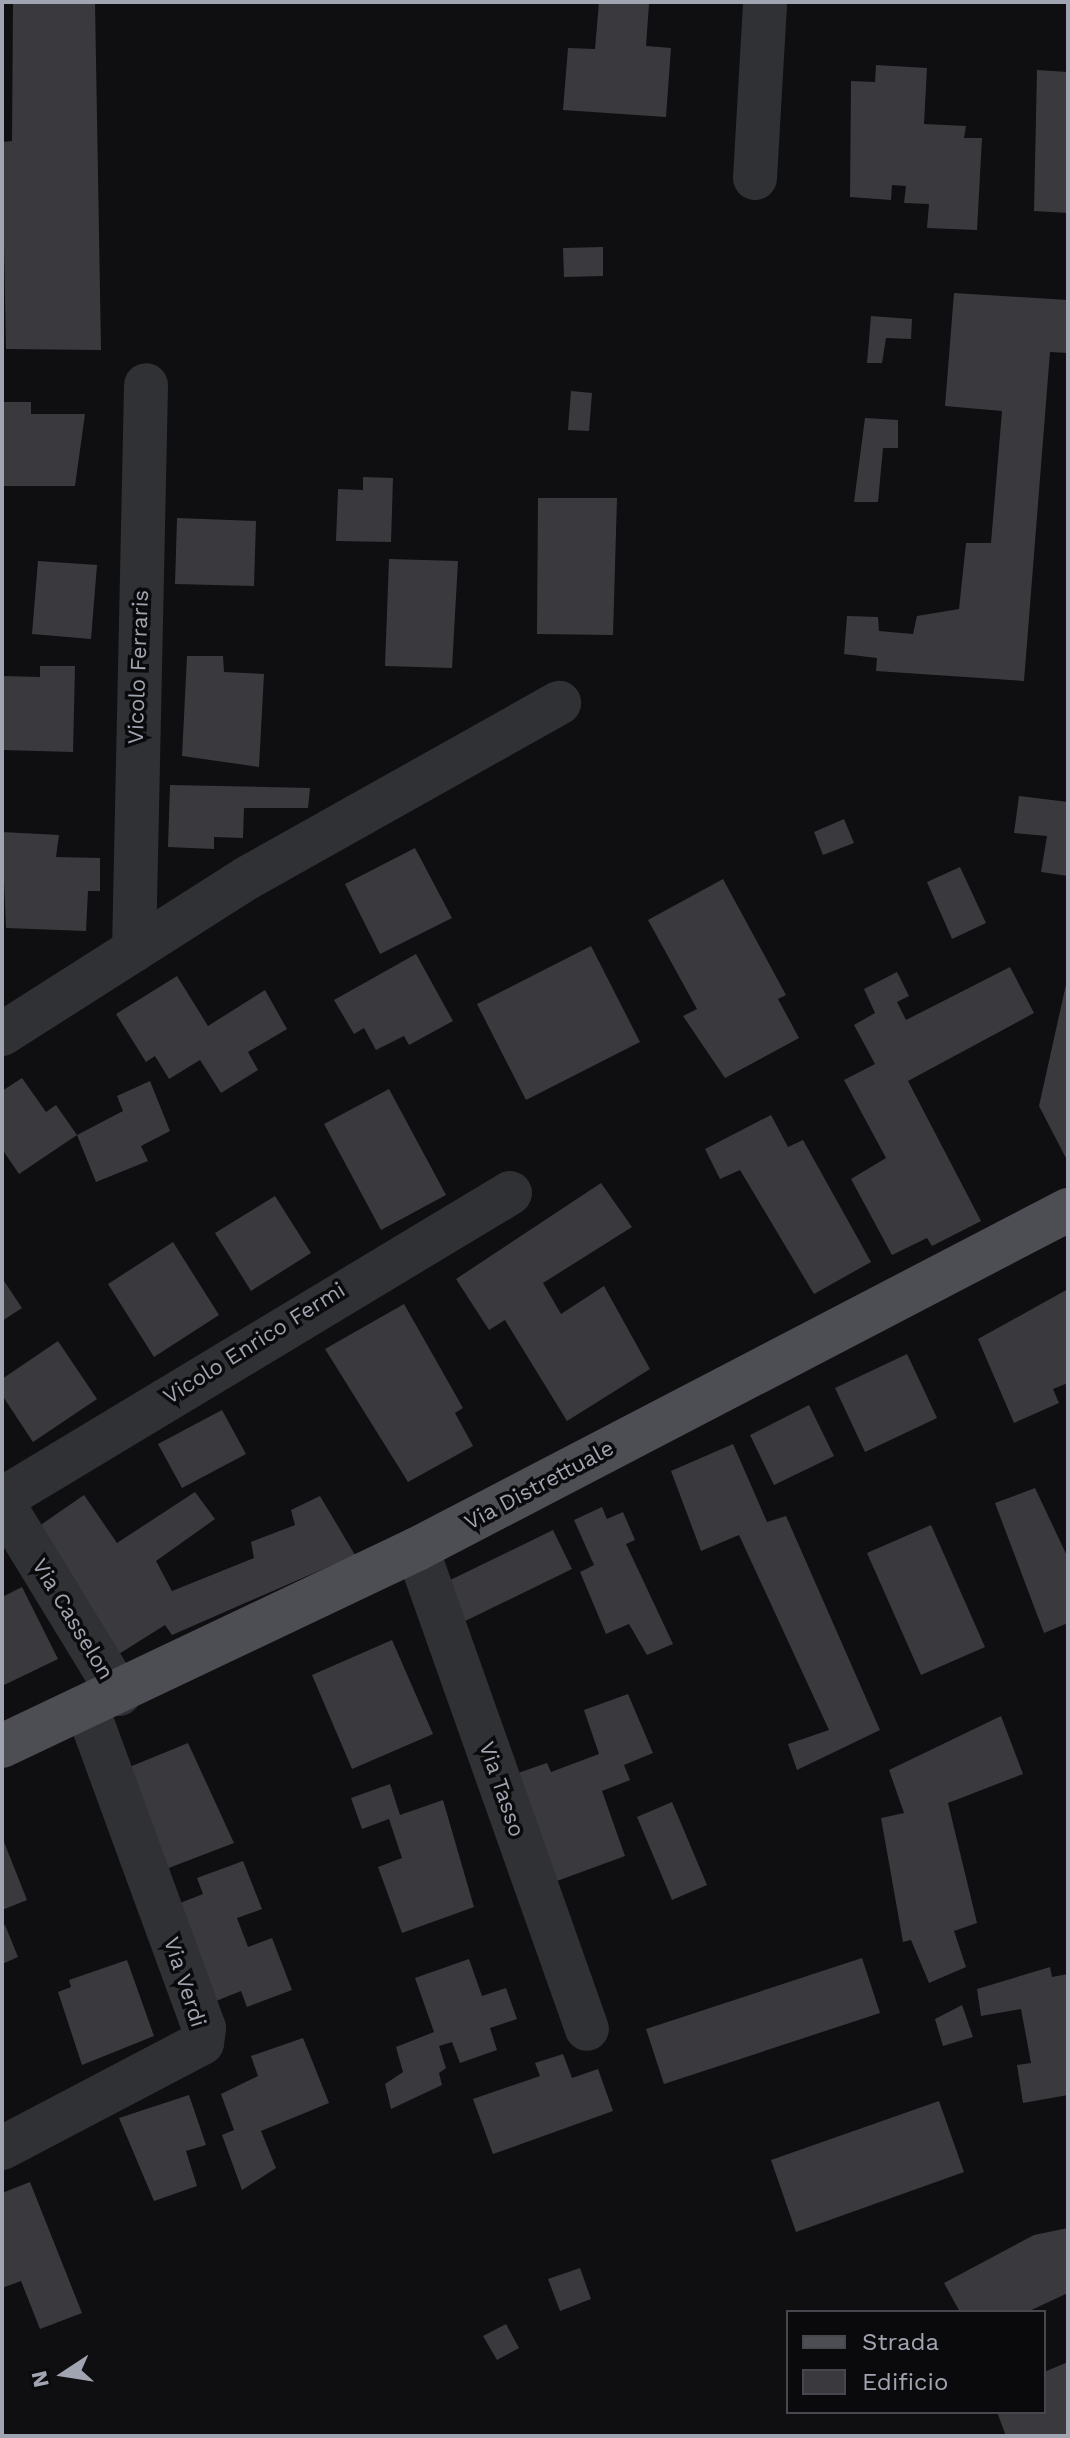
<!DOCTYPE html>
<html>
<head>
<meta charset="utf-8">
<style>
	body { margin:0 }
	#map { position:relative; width:1070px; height:2438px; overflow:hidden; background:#0f0f11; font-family:"Work Sans",sans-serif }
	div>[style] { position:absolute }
	.building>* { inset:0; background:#3a393e }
	.minor>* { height:44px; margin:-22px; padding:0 22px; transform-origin:22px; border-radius:22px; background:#303135 }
	.major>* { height:44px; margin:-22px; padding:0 22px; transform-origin:22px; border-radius:22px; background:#4d4d54 }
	span { translate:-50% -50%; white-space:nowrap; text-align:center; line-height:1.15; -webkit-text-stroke:7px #0a0a0c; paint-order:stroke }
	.street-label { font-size:22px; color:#a1a4b1 }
	.frame { position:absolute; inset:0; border:4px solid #a1a4b1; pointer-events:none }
	.legend { position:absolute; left:786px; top:2310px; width:260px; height:104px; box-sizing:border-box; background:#0a0a0c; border:2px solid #46484e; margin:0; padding:10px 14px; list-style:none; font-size:24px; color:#a1a4b1 }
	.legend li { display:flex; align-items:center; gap:16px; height:40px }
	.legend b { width:40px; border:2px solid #46484e }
	.north { position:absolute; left:24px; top:2334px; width:80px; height:80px; -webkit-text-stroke:6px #0a0a0c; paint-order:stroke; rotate:258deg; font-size:22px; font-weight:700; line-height:32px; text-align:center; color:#a1a4b1 }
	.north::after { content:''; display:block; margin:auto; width:28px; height:36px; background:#a1a4b1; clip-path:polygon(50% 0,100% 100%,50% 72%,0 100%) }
</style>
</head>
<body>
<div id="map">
	<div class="building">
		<i style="clip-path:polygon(13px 2px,95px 2px,101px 350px,6px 349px,2px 142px,12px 141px)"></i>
		<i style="clip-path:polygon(599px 2px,649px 4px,646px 46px,671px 48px,666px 117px,563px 110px,568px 48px,595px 49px)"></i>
		<i style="clip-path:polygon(876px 65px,927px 68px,924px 124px,966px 126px,964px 138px,982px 138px,977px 230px,927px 228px,929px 204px,904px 203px,906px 186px,892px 185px,891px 200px,850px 197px,851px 81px,875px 82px)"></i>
		<i style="clip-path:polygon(1037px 70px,1068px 72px,1068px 213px,1034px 211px)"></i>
		<i style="clip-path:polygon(603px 247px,603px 276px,564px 277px,563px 248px)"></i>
		<i style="clip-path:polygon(954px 293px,1068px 300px,1068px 353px,1050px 352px,1024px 681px,876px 671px,877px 658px,844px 654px,847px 616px,878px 617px,879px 631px,913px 634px,917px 616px,959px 609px,966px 543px,991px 543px,1002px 411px,945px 406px)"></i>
		<i style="clip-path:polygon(871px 316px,912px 319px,911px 339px,886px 338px,882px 363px,867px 363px)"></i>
		<i style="clip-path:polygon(571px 391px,592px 393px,589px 431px,568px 430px)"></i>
		<i style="clip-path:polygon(2px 402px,31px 402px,31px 414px,85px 414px,75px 486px,2px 486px)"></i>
		<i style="clip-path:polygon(865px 418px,898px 420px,898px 448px,883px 448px,878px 502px,854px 502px)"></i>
		<i style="clip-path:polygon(363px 477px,393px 478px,391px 542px,336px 541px,338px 489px,363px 490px)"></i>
		<i style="clip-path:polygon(538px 498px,617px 498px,613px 635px,537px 634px)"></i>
		<i style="clip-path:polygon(177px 518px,256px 521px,254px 586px,175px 584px)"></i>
		<i style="clip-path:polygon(389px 559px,458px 561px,452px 668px,385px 666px)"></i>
		<i style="clip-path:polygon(38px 561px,97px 565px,91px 639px,32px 634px)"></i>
		<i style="clip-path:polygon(187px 656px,223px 656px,224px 672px,264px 674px,259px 767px,182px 756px)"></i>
		<i style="clip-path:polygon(40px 666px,75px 666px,73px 752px,2px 750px,2px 676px,40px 677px)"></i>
		<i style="clip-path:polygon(170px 785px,310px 788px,308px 808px,244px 808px,243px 838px,214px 837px,214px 849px,168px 847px)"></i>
		<i style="clip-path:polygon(1019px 796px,1068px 802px,1068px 876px,1041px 872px,1047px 836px,1014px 833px)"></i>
		<i style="clip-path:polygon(844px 819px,854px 843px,823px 855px,814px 832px)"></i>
		<i style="clip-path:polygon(2px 832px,59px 835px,56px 857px,100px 858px,100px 891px,88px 891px,86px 931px,6px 928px)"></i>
		<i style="clip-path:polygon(415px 848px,452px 918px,380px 954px,345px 884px)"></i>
		<i style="clip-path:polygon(960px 867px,986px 923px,952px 939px,927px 882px)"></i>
		<i style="clip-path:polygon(723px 879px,786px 995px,778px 999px,799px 1038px,725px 1078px,683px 1016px,697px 1009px,648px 920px)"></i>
		<i style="clip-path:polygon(591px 946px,640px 1042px,526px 1100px,477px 1004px)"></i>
		<i style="clip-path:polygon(416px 954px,453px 1021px,409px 1045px,404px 1036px,376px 1050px,364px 1028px,354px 1034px,334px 1000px)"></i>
		<i style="clip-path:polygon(1010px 967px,1034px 1013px,908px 1081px,981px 1221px,932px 1246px,927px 1238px,892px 1255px,851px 1179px,886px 1158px,844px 1080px,875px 1064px,854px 1025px,875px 1013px,864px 989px,897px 972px,909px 996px,897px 1002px,906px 1020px)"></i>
		<i style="clip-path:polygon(177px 976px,208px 1026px,265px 990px,287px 1029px,248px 1052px,258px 1070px,221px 1093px,200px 1060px,169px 1079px,155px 1056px,146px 1062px,116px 1014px)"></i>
		<i style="clip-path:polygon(1067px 980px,1068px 980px,1068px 1162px,1039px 1106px)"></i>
		<i style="clip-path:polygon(22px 1078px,46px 1112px,56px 1105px,77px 1135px,19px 1174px,2px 1149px,2px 1091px)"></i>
		<i style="clip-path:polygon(150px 1081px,170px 1131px,141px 1146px,148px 1161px,96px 1182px,77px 1135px,123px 1111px,117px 1096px)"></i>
		<i style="clip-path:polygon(389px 1089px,446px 1195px,381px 1230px,324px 1124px)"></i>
		<i style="clip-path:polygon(771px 1115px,788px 1147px,803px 1140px,871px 1262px,814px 1294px,740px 1170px,720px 1179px,705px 1149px)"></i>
		<i style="clip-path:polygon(601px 1183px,632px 1227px,543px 1283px,561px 1314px,604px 1286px,650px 1369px,567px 1421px,505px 1320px,489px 1330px,456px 1279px)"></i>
		<i style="clip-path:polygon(275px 1196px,311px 1253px,251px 1291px,215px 1233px)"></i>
		<i style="clip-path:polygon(173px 1242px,219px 1315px,154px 1357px,108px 1284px)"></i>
		<i style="clip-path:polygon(2px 1278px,22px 1308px,2px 1321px)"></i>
		<i style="clip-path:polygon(1068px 1289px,1068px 1383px,1053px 1389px,1059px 1403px,1014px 1423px,978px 1339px)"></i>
		<i style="clip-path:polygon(404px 1304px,463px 1408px,455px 1413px,473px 1446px,408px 1482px,325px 1349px)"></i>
		<i style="clip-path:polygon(58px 1341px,97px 1399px,33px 1442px,2px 1395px,2px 1379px)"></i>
		<i style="clip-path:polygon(907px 1354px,937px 1418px,865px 1452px,835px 1388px)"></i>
		<i style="clip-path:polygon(809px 1405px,834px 1456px,774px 1485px,750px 1435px)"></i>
		<i style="clip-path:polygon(222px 1410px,246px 1454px,182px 1488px,158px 1444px)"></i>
		<i style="clip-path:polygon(733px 1444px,767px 1522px,786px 1516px,880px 1730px,797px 1770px,788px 1744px,829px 1730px,739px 1535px,701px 1551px,671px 1471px)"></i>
		<i style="clip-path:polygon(1035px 1488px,1068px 1558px,1068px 1623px,1044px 1633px,995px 1503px)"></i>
		<i style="clip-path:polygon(195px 1492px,215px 1519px,156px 1561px,172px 1591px,254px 1558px,251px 1542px,295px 1525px,291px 1510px,320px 1496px,355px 1555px,172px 1635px,165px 1625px,114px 1657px,32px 1531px,84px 1495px,117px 1543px)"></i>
		<i style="clip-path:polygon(602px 1507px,607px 1519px,623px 1512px,635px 1540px,626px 1544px,673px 1644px,647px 1655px,629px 1624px,606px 1634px,580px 1572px,594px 1565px,574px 1520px)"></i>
		<i style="clip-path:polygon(931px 1525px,985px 1647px,921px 1675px,867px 1553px)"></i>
		<i style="clip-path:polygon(553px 1530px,572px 1569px,461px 1623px,442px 1584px)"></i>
		<i style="clip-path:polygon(22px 1587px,58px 1659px,2px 1686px,2px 1597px)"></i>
		<i style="clip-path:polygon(392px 1640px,433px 1734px,352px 1769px,312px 1675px)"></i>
		<i style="clip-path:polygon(628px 1694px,653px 1753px,624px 1765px,630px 1780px,602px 1791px,625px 1856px,557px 1881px,518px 1773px,547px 1763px,551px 1772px,599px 1754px,584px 1710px)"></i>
		<i style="clip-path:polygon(1001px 1716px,1023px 1774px,948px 1803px,977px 1923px,954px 1931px,966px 1967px,929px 1983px,911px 1940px,903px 1942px,881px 1818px,904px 1813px,889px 1770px)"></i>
		<i style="clip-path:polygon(188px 1743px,234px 1843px,166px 1869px,127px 1768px)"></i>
		<i style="clip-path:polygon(390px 1784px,400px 1815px,443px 1800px,474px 1907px,402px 1933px,378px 1867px,402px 1858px,389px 1819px,362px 1829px,351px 1798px)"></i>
		<i style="clip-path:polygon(672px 1802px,707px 1885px,672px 1900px,637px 1817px)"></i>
		<i style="clip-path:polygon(2px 1837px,27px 1900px,2px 1910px)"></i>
		<i style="clip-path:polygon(243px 1861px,262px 1909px,237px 1918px,248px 1947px,272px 1938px,292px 1990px,247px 2007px,241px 1991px,216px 2001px,180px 1903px,203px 1894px,197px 1878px)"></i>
		<i style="clip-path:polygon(5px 1925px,18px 1957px,2px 1964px,2px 1926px)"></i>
		<i style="clip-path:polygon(862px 1958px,880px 2013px,664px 2084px,646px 2029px)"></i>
		<i style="clip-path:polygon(469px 1959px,482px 1996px,506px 1988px,517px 2019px,490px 2028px,497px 2050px,460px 2063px,452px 2042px,439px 2046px,446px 2068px,439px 2073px,442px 2085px,391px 2109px,385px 2084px,403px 2072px,396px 2047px,434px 2032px,415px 1978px)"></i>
		<i style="clip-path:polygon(127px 1960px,154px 2036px,82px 2065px,58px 1992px,71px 1987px,69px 1980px)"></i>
		<i style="clip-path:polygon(1050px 1967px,1052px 1977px,1068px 1974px,1068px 2095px,1023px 2103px,1017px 2065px,1031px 2063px,1021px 2009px,981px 2016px,977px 1989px)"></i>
		<i style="clip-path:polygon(962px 2005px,973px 2037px,943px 2046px,935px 2019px)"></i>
		<i style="clip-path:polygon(303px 2038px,329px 2103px,261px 2131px,276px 2168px,242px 2190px,222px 2135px,234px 2130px,221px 2094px,258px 2076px,251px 2056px)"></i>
		<i style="clip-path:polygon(563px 2054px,572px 2078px,598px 2069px,613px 2111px,493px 2154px,473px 2099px,540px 2076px,535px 2063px)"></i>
		<i style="clip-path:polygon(189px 2095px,206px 2145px,186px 2151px,197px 2186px,154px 2201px,119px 2118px)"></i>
		<i style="clip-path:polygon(939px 2101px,964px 2172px,796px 2232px,771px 2160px)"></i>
		<i style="clip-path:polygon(30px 2182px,82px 2313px,40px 2329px,21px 2281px,2px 2288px,2px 2193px)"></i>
		<i style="clip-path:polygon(1068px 2228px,1068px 2293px,1027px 2312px,960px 2312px,944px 2283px,1034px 2235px)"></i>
		<i style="clip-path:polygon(580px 2268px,591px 2299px,560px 2311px,548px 2279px)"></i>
		<i style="clip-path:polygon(506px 2324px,519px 2348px,497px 2360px,483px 2336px)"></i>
		<i style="clip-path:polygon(1068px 2362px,1068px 2434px,1006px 2436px,997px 2412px,1044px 2412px,1044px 2372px)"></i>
	</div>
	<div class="minor">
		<i style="left:755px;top:178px;width:176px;rotate:-86.7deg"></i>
		<i style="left:134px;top:950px;width:565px;rotate:-88.78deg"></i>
		<i style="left:2px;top:1034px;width:290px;rotate:-32.5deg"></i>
		<i style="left:247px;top:878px;width:358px;rotate:-29.3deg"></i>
		<i style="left:2px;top:1499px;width:593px;rotate:-31.06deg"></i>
		<i style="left:2px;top:1502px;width:225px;rotate:58.6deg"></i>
		<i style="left:417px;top:1549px;width:509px;rotate:70.5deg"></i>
		<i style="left:2px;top:2148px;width:226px;rotate:-27.7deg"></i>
		<i style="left:202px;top:2043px;width:15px;rotate:-82deg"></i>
		<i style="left:204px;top:2028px;width:340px;rotate:-110.1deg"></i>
	</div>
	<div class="major">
		<i style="left:2px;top:1746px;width:459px;rotate:-25.4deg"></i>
		<i style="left:417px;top:1549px;width:734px;rotate:-27.51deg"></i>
	</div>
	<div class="street-label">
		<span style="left:138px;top:667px;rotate:-88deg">Vicolo Ferraris</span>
		<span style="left:254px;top:1343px;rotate:-32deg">Vicolo Enrico Fermi</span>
		<span style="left:539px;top:1485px;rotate:-28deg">Via Distrettuale</span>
		<span style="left:73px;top:1619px;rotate:59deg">Via Casselon</span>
		<span style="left:502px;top:1789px;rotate:71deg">Via Tasso</span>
		<span style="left:185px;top:1982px;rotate:72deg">Via Verdi</span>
	</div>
	<div class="frame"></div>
	<ul class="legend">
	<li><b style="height:10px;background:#4d4d54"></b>Strada</li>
	<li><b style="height:22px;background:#3a393e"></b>Edificio</li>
	</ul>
	<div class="north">N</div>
</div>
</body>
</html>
